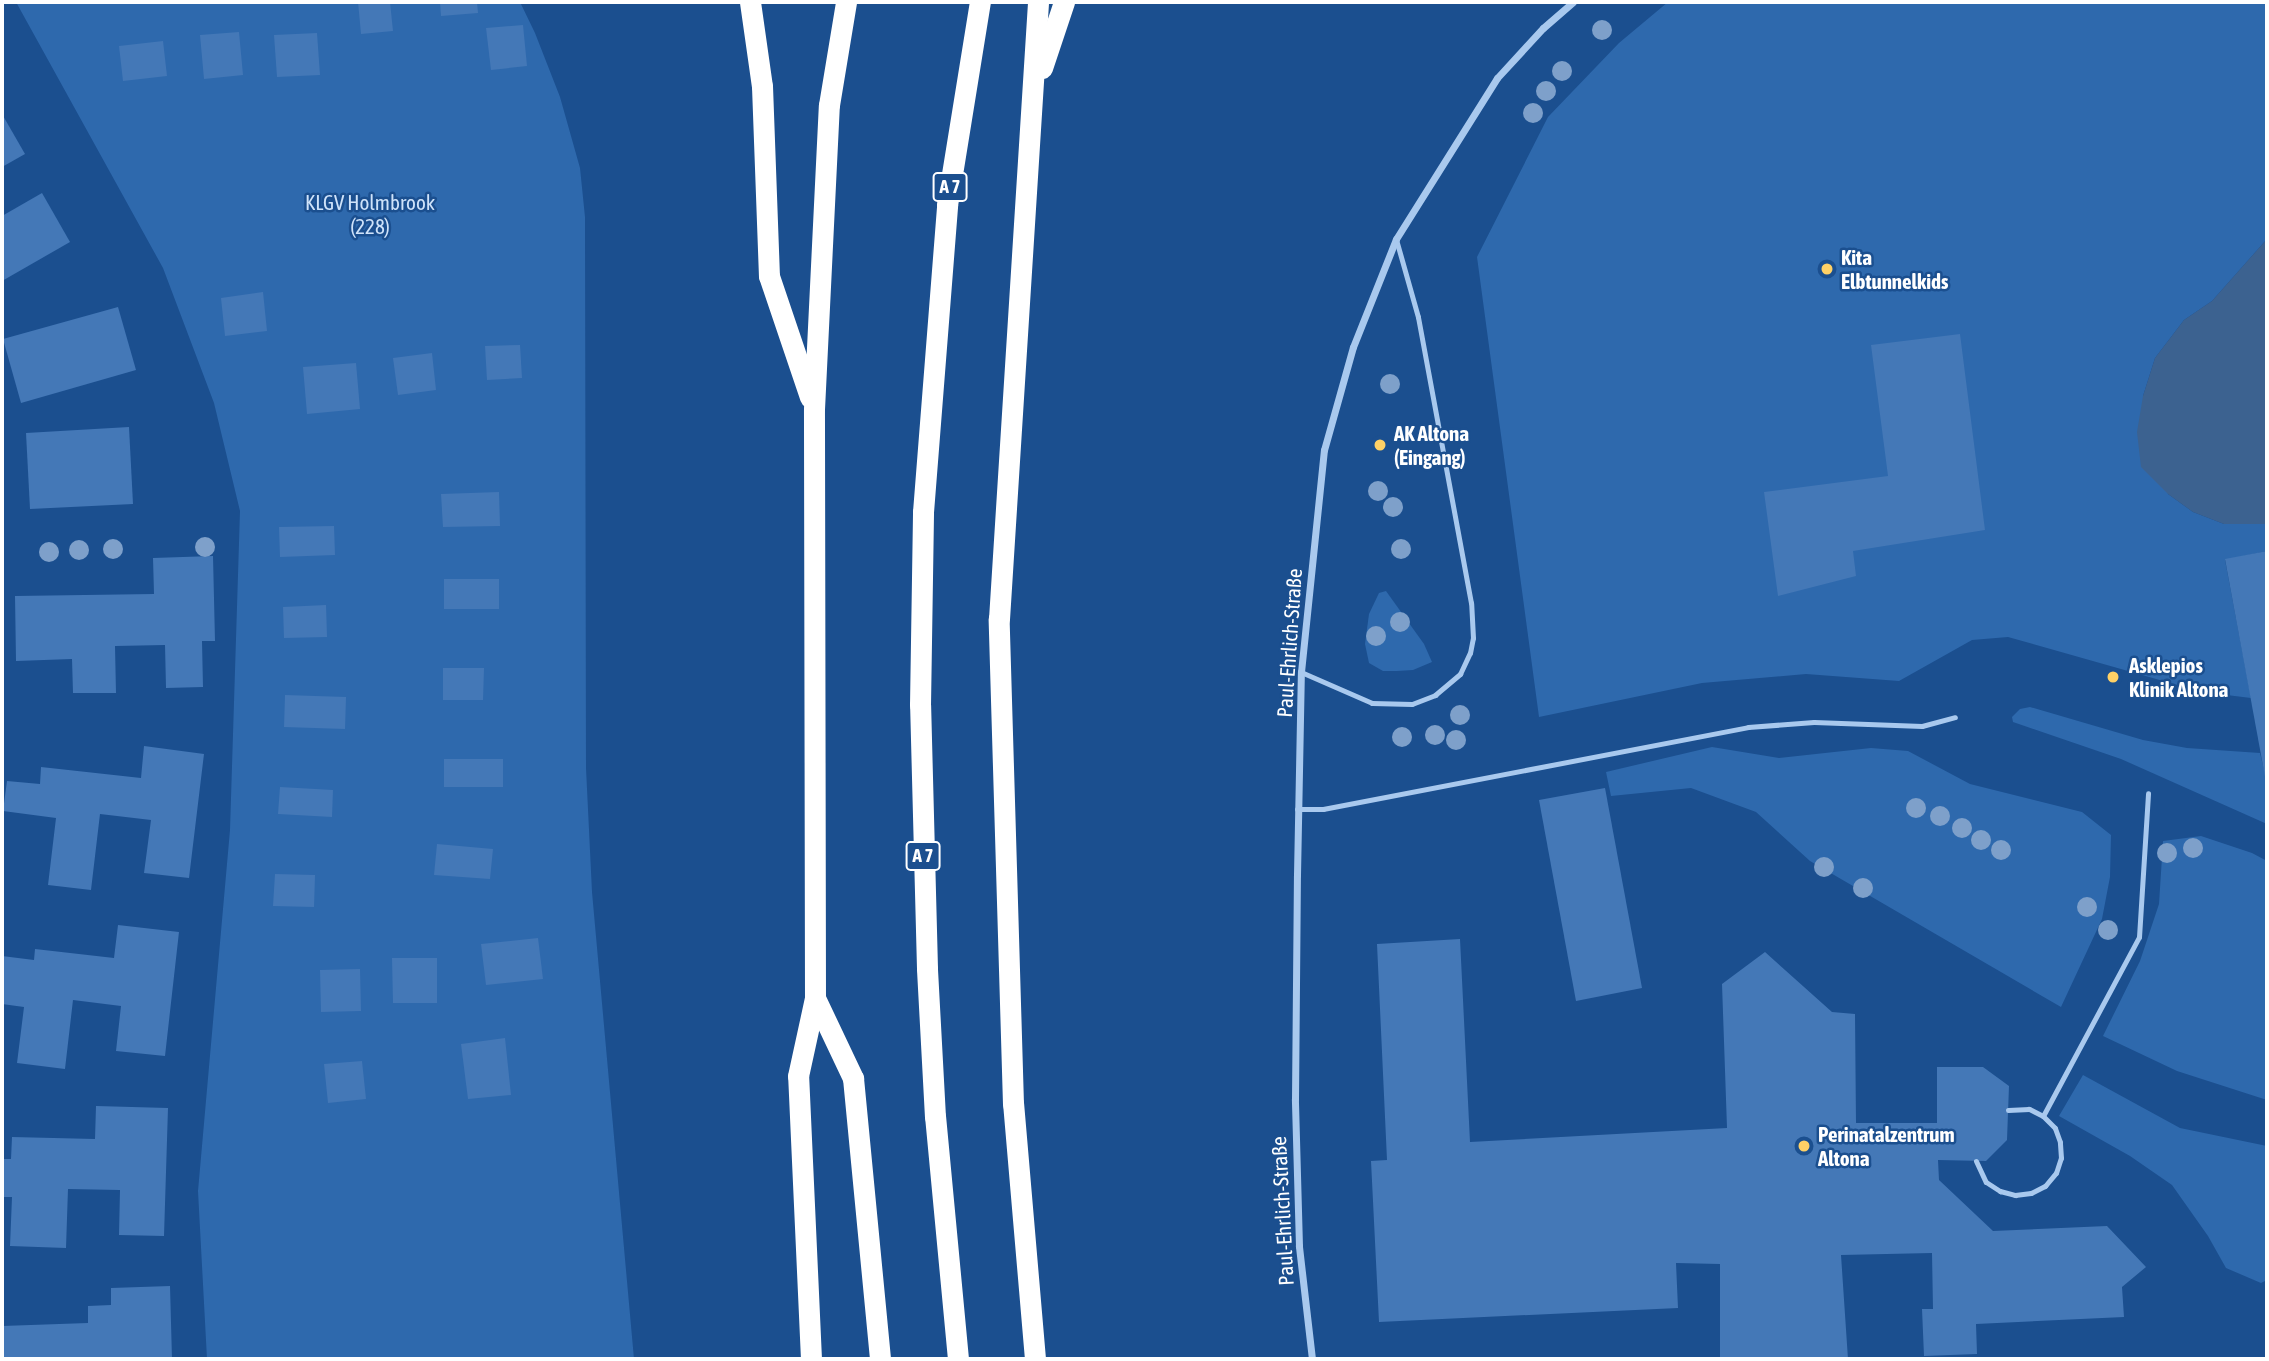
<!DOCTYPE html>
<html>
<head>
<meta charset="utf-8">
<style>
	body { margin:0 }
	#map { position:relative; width:2269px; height:1361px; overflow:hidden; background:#1b4f8f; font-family:"Asap Condensed",sans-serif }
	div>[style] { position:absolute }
	.green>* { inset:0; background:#2e69ad }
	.water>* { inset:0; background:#3c6290 }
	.building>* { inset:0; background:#4478b7 }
	.service>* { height:5px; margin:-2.5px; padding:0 2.5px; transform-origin:2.5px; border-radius:2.5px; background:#a9c9ee }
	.minor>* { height:7px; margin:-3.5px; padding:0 3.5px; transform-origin:3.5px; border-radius:3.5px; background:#a9c9ee }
	.motorway>* { height:21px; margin:-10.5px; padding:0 10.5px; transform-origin:10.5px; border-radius:10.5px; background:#fff }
	.trees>* { width:20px; height:20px; margin:-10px; border-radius:50%; background:#7ea0ca }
	.dots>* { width:19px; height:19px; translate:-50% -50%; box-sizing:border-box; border:4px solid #1b4f8f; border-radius:50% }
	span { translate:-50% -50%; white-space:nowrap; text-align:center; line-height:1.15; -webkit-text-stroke:5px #1b4f8f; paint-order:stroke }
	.shield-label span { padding:2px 5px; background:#1b4f8f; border:2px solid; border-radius:5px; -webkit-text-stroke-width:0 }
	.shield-label { font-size:19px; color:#fff; font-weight:700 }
	.park-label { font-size:21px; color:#cfe3fa }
	.poi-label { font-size:21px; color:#fff; font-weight:700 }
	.left { translate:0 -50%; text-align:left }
	.street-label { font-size:21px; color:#fff }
	.frame { position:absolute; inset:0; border:4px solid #fff; pointer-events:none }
</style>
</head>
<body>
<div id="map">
	<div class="green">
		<i style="clip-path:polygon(16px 2px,520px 2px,535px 33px,560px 97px,580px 168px,585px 217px,586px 768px,592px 892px,634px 1359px,207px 1359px,198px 1191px,230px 830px,240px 511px,214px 403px,163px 268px)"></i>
		<i style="clip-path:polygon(1668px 2px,2267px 2px,2267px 239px,2212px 301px,2184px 320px,2155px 358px,2143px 396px,2168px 494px,2193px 512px,2224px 524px,2267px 524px,2267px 551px,2225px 560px,2251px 698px,2202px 692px,2008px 637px,1972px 640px,1899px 681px,1806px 674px,1702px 683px,1539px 717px,1477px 257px,1548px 117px,1619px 43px)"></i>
		<i style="clip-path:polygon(1386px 591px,1424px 644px,1432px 662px,1413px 670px,1397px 671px,1383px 671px,1369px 663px,1365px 644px,1369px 614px,1379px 593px)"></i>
		<i style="clip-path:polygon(2030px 707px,2143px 740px,2187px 748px,2260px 753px,2267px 782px,2267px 824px,2121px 759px,2013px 722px,2012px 717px,2020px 709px)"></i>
		<i style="clip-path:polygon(1712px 747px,1779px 758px,1871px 748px,1908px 751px,1970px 784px,2082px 812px,2111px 835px,2110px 877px,2102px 919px,2061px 1007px,1810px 861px,1756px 812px,1691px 788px,1611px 796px,1606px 772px)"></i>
		<i style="clip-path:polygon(2201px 836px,2252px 853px,2267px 861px,2267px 1100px,2177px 1071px,2103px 1036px,2140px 961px,2159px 904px,2163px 841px)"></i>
		<i style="clip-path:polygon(2083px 1075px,2180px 1128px,2267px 1146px,2267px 1280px,2261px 1283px,2226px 1268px,2208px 1236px,2172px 1185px,2130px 1156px,2059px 1116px)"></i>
	</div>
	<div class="water">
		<i style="clip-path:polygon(2267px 239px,2267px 524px,2224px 524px,2193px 512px,2168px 494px,2141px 467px,2137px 432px,2143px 396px,2155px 358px,2184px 320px,2212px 301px)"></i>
	</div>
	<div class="building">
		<i style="clip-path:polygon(358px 2px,390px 2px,393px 31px,361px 34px)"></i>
		<i style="clip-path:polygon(440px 2px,477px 2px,478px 13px,441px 16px)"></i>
		<i style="clip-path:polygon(523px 25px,527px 66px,491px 70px,486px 28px)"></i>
		<i style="clip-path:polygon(239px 32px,243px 75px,204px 79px,200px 35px)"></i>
		<i style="clip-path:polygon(317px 33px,320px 75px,277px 77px,274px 35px)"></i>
		<i style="clip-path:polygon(163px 41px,167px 76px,123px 81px,119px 46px)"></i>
		<i style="clip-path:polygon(2px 114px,25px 154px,2px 167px)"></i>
		<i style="clip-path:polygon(42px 193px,70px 242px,2px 281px,2px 216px)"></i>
		<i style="clip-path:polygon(263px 292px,267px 331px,225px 336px,221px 298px)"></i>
		<i style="clip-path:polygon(118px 307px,136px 370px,21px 403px,3px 339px)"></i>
		<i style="clip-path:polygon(1960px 334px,1985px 530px,1853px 551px,1856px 576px,1778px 596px,1764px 492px,1888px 476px,1871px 345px)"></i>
		<i style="clip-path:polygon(520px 345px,522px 378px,487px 380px,485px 346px)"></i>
		<i style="clip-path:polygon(432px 353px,436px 390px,398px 395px,393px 358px)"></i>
		<i style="clip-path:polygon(356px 363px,360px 409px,307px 414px,303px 367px)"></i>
		<i style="clip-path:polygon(129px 427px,133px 504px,30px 509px,26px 433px)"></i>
		<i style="clip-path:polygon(499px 492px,500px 526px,443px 527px,441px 494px)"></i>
		<i style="clip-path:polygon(334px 526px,335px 555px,280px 557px,279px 527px)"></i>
		<i style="clip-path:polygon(2267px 551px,2267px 782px,2266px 782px,2225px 559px)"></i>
		<i style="clip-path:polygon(213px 556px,215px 641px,202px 641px,203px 687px,166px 688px,165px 645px,115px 646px,116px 693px,73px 693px,72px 659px,16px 661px,15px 596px,154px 594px,153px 558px)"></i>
		<i style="clip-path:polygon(444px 579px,499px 579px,499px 609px,444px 609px)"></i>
		<i style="clip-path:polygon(326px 605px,327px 637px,284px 638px,283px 607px)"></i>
		<i style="clip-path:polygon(443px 668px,484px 668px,483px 700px,443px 700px)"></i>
		<i style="clip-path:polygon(285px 695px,346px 697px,345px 729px,284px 727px)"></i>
		<i style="clip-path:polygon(144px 746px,204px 754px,189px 878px,144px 873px,151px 820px,100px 814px,91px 890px,48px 885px,56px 818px,3px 811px,7px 781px,40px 784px,41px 767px,141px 778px)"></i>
		<i style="clip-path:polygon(444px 759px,503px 759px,503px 787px,444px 787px)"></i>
		<i style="clip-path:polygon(280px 787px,333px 790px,332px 817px,278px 814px)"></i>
		<i style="clip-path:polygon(1605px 788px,1642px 988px,1576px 1001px,1539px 800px)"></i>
		<i style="clip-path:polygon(437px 844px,493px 849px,490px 879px,434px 875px)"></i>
		<i style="clip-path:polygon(275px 874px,315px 875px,314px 907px,273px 906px)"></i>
		<i style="clip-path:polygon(118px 925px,179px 932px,165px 1056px,116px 1051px,121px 1006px,73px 1000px,65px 1069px,17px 1063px,24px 1007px,2px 1004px,2px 956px,34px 960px,35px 949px,114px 958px)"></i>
		<i style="clip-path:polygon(538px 938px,543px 979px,486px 985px,481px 944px)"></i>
		<i style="clip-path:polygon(1460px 939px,1470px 1142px,1727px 1128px,1722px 984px,1765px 952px,1832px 1012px,1855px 1014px,1856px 1123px,1937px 1123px,1937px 1067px,1983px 1067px,2009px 1086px,2007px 1140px,1986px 1161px,1938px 1160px,1939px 1180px,1993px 1231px,2107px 1226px,2146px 1267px,2122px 1287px,2124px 1317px,1976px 1324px,1977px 1354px,1924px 1356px,1922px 1309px,1933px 1309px,1932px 1253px,1841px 1255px,1848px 1359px,1720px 1359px,1720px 1264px,1676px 1263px,1678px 1308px,1379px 1322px,1371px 1161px,1387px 1160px,1377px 944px)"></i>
		<i style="clip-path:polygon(392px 958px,437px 958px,437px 1003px,393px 1003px)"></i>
		<i style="clip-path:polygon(360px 969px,361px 1011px,321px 1012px,320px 970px)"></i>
		<i style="clip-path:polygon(505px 1038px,511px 1095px,468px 1099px,461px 1044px)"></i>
		<i style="clip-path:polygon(362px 1061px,366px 1099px,328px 1103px,324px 1064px)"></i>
		<i style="clip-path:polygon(96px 1106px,168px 1108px,164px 1236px,119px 1235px,120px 1190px,68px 1189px,66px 1248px,10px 1246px,12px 1197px,2px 1197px,2px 1159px,11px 1159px,12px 1137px,95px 1139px)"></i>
		<i style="clip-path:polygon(170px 1286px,172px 1359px,2px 1359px,2px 1326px,88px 1323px,88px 1306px,111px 1305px,111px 1288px)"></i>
	</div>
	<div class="service">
		<i style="left:1301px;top:672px;width:77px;rotate:23.6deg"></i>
		<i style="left:1372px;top:703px;width:40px;rotate:1.4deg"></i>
		<i style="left:1412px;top:704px;width:25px;rotate:-21deg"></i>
		<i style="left:1435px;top:695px;width:33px;rotate:-40deg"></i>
		<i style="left:1460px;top:674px;width:23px;rotate:-65deg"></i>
		<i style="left:1470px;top:653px;width:15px;rotate:-79deg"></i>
		<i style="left:1473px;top:638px;width:35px;rotate:-93deg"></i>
		<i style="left:1471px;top:603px;width:291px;rotate:-100.5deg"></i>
		<i style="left:1418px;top:317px;width:81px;rotate:-105.8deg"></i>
		<i style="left:1297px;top:809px;width:26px"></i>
		<i style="left:1323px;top:809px;width:433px;rotate:-10.9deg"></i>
		<i style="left:1748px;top:727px;width:66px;rotate:-4.3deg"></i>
		<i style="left:1814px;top:722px;width:108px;rotate:2.1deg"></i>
		<i style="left:1922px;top:726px;width:34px;rotate:-15deg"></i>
		<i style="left:2043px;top:1116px;width:203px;rotate:-61.8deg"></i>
		<i style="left:2139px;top:937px;width:144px;rotate:-86.4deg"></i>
		<i style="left:1976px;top:1161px;width:23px;rotate:65deg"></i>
		<i style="left:1986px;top:1182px;width:17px;rotate:33deg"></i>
		<i style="left:2000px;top:1191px;width:16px;rotate:15deg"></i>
		<i style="left:2015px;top:1195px;width:16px;rotate:-7deg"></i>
		<i style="left:2031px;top:1193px;width:16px;rotate:-27deg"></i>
		<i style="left:2045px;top:1186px;width:17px;rotate:-50deg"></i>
		<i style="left:2056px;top:1173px;width:16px;rotate:-72deg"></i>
		<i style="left:2061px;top:1158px;width:16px;rotate:-94deg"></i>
		<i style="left:2060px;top:1142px;width:15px;rotate:-110deg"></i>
		<i style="left:2055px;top:1128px;width:17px;rotate:-135deg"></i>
		<i style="left:2043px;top:1116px;width:16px;rotate:-153deg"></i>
		<i style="left:2029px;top:1109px;width:21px;rotate:177deg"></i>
	</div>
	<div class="minor">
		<i style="left:1312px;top:1359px;width:114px;rotate:-96.6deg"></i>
		<i style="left:1299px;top:1246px;width:147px;rotate:-91.6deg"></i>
		<i style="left:1295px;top:1099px;width:224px;rotate:-89.5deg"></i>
		<i style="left:1297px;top:875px;width:203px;rotate:-88.9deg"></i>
		<i style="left:1301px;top:672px;width:223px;rotate:-84.1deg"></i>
		<i style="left:1324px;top:450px;width:107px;rotate:-74.3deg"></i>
		<i style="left:1353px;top:347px;width:116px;rotate:-68.3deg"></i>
		<i style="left:1396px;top:239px;width:190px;rotate:-57.9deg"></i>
		<i style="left:1497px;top:78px;width:68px;rotate:-47.4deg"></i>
		<i style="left:1543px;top:28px;width:40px;rotate:-41deg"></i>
	</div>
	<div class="motorway">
		<i style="left:750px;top:2px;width:85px;rotate:81.9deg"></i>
		<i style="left:762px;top:86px;width:190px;rotate:87.9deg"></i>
		<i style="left:769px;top:276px;width:128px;rotate:71.3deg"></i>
		<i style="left:1042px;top:68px;width:70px;rotate:-71.6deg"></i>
		<i style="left:815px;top:998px;width:89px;rotate:64.6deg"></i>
		<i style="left:853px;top:1078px;width:282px;rotate:84.5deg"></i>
		<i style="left:811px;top:1359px;width:283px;rotate:-92.6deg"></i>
		<i style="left:798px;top:1076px;width:80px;rotate:-77.7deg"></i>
		<i style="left:815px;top:998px;width:589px;rotate:-90.1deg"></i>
		<i style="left:814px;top:409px;width:304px;rotate:-87.2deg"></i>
		<i style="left:829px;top:105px;width:104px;rotate:-80.6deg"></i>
		<i style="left:958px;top:1359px;width:243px;rotate:-95.4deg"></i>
		<i style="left:935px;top:1117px;width:149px;rotate:-93.1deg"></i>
		<i style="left:927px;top:968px;width:263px;rotate:-91.5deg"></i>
		<i style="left:920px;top:705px;width:193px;rotate:-89.1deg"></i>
		<i style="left:923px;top:512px;width:308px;rotate:-85.5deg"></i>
		<i style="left:947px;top:205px;width:206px;rotate:-80.8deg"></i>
		<i style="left:1035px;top:1359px;width:256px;rotate:-94.9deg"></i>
		<i style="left:1013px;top:1104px;width:485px;rotate:-91.7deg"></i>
		<i style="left:999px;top:619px;width:618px;rotate:-86.38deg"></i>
	</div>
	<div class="trees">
		<i style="left:1602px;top:30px"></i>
		<i style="left:1562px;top:71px"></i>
		<i style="left:1546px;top:91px"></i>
		<i style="left:1533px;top:113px"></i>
		<i style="left:1390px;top:384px"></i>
		<i style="left:1378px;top:491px"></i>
		<i style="left:1393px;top:507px"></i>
		<i style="left:205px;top:547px"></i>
		<i style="left:113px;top:549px"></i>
		<i style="left:1401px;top:549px"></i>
		<i style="left:79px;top:550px"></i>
		<i style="left:49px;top:552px"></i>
		<i style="left:1400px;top:622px"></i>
		<i style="left:1376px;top:636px"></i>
		<i style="left:1460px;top:715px"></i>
		<i style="left:1435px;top:735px"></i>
		<i style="left:1402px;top:737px"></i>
		<i style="left:1456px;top:740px"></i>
		<i style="left:1916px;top:808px"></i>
		<i style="left:1940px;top:816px"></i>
		<i style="left:1962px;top:828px"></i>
		<i style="left:1981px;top:840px"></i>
		<i style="left:2193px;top:848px"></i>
		<i style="left:2001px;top:850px"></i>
		<i style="left:2167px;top:853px"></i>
		<i style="left:1824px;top:867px"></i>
		<i style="left:1863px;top:888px"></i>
		<i style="left:2087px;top:907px"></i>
		<i style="left:2108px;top:930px"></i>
	</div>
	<div class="dots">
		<i style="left:1827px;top:269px;background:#ffd166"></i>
		<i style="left:1380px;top:445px;background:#ffd166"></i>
		<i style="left:2113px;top:677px;background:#ffd166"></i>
		<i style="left:1804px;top:1146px;background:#ffd166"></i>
	</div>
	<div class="shield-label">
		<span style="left:950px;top:187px">A 7</span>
		<span style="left:923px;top:856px">A 7</span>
	</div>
	<div class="park-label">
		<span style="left:370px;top:214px">KLGV Holmbrook<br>(228)</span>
	</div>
	<div class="poi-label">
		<span class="left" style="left:1841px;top:269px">Kita<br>Elbtunnelkids</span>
		<span class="left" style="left:1394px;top:445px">AK Altona<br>(Eingang)</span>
		<span class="left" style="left:2129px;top:677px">Asklepios<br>Klinik Altona</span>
		<span class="left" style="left:1818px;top:1146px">Perinatalzentrum<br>Altona</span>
	</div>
	<div class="street-label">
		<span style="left:1289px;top:643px;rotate:-86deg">Paul-Ehrlich-Straße</span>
		<span style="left:1282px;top:1211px;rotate:-93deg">Paul-Ehrlich-Straße</span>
	</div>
	<div class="frame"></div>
</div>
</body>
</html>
